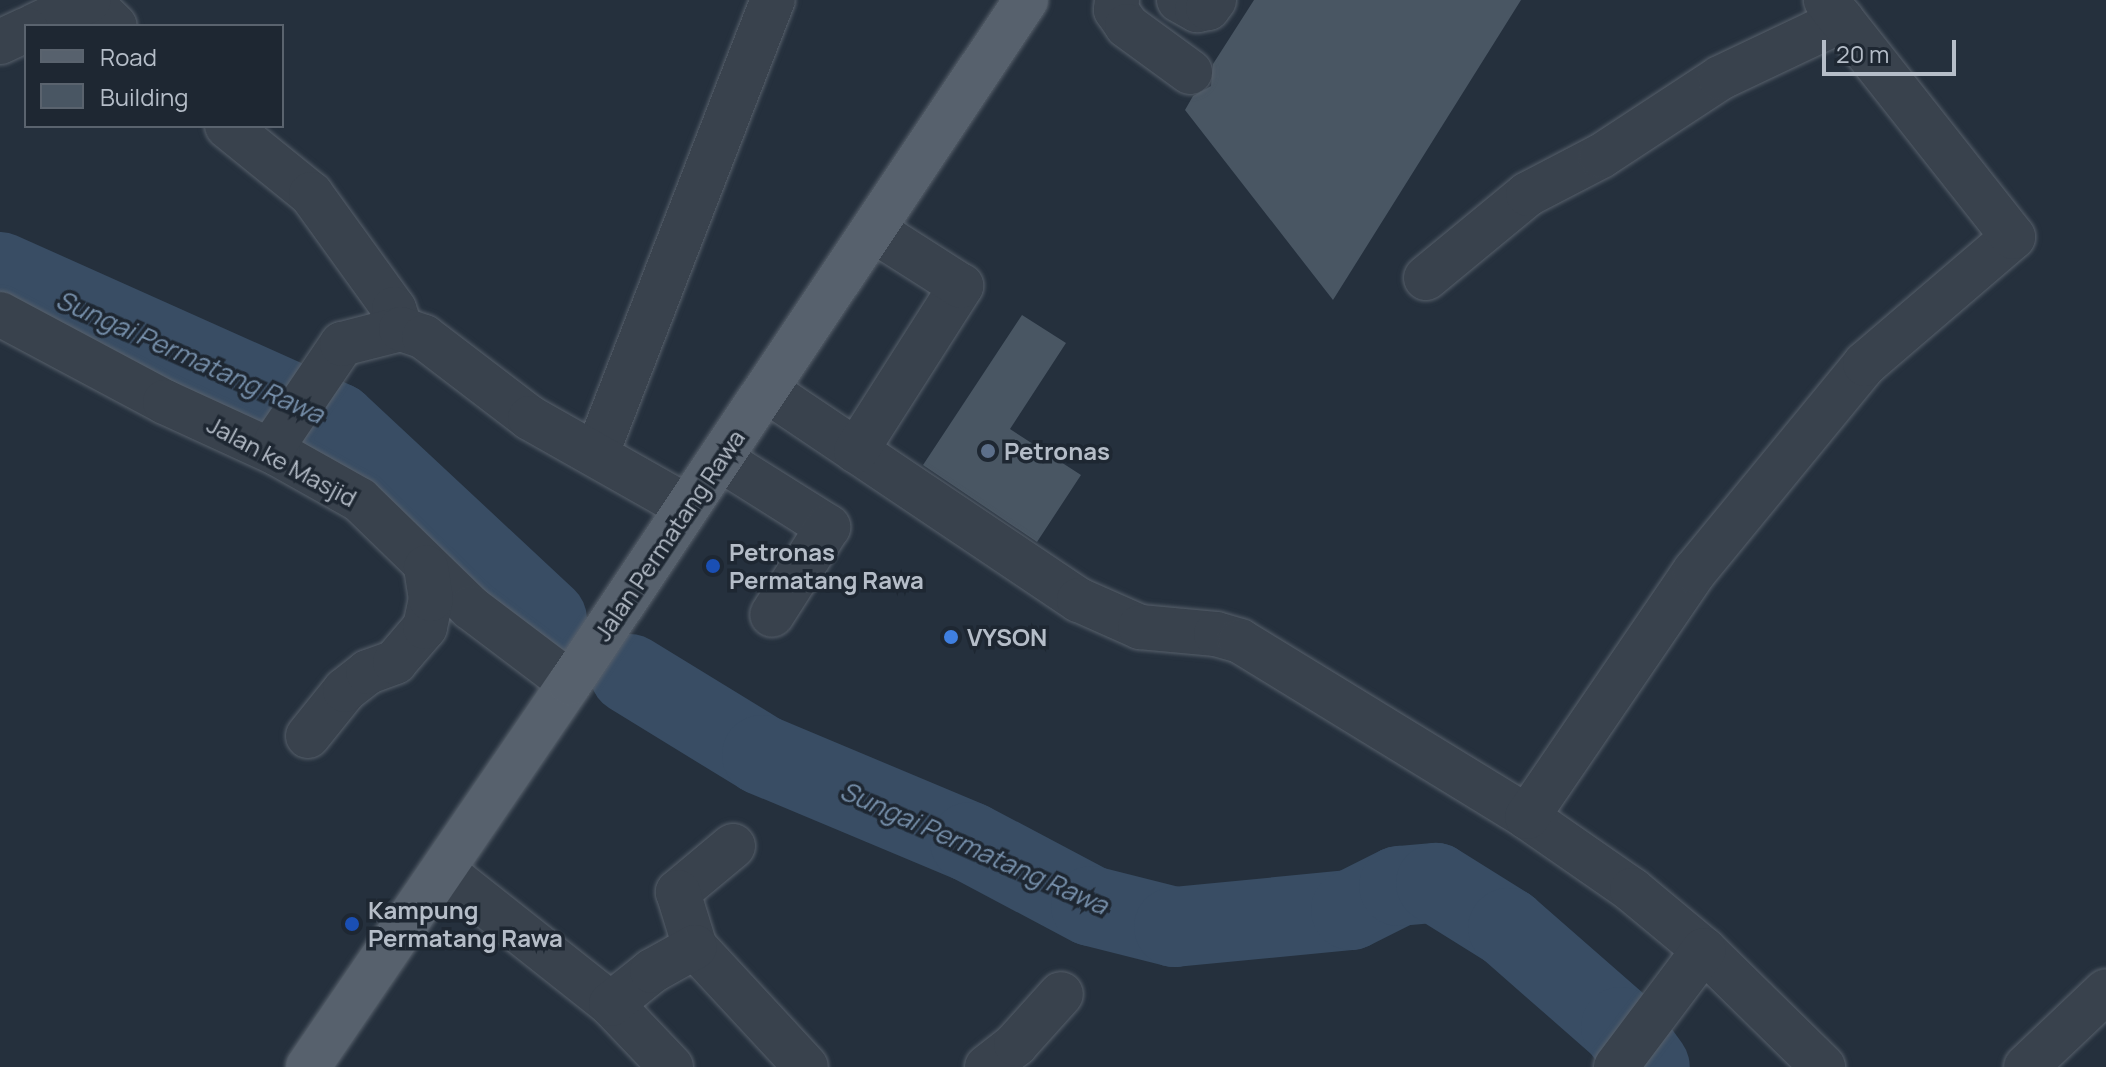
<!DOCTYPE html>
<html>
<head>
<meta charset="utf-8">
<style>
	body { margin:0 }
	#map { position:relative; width:2106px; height:1067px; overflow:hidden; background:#25303d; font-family:Manrope,sans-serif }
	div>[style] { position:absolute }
	.river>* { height:80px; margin:-40px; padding:0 40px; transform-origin:40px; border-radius:40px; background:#394d64 }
	.building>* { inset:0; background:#495663 }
	.roads { filter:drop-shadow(0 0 2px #57606b) drop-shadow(0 0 2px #57606b) }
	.minor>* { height:44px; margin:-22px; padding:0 22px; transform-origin:22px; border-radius:22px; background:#39424d }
	.major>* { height:44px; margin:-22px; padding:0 22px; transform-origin:22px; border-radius:22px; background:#57616d }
	.dots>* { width:22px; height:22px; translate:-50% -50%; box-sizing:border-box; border:4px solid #1e2732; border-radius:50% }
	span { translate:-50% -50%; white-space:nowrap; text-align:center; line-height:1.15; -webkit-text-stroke:7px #1e2732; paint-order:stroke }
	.poi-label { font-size:24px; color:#b5bdc8; font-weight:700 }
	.left { translate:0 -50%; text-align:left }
	.street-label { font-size:24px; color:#b5bdc8 }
	.water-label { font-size:26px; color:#768faa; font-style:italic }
	.legend { position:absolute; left:24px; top:24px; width:260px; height:104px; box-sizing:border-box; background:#1e2732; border:2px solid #5a636e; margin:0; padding:10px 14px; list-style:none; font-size:24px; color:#b5bdc8 }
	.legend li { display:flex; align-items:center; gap:16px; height:40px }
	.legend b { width:40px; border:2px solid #5a636e }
	.scale { position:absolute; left:1822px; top:40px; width:134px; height:36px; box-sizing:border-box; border:4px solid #b5bdc8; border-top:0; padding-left:10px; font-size:24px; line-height:28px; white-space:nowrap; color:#b5bdc8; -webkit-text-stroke:6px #1e2732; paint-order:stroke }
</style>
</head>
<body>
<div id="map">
	<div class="river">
		<i style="left:0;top:272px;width:369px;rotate:24.1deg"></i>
		<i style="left:337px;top:423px;width:287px;rotate:43deg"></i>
		<i style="left:630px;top:674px;width:155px;rotate:31.5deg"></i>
		<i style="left:762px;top:755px;width:225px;rotate:22.7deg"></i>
		<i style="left:970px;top:842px;width:137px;rotate:27.9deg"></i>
		<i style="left:1091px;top:906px;width:86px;rotate:14.2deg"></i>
		<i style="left:1174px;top:927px;width:178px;rotate:-5.5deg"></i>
		<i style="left:1351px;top:910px;width:54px;rotate:-26.6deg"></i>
		<i style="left:1399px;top:886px;width:37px;rotate:-5deg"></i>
		<i style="left:1436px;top:883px;width:85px;rotate:32deg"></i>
		<i style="left:1508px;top:928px;width:150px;rotate:41.2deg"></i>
		<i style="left:1621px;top:1027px;width:49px;rotate:54.1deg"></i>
	</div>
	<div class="building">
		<i style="clip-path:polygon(1254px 0,1521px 0,1333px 300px,1185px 110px,1193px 96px,1211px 86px,1213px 64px)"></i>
		<i style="clip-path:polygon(1022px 315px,1066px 343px,1010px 429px,1081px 475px,1037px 542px,923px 465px)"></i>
	</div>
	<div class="roads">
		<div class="minor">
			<i style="left:88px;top:0;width:37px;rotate:44deg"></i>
			<i style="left:1117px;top:0;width:10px;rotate:96deg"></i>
			<i style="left:1116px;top:10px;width:19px;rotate:55deg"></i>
			<i style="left:1127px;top:26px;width:78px;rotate:36.1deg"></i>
			<i style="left:1179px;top:0;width:21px;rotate:29deg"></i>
			<i style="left:1197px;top:10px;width:11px;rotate:-10deg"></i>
			<i style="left:1208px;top:8px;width:10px;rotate:-53deg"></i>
			<i style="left:34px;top:26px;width:60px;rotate:-24.8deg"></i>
			<i style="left:0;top:42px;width:29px;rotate:-25deg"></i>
			<i style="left:227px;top:126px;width:108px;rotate:39deg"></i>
			<i style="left:311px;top:194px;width:142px;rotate:54.2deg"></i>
			<i style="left:394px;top:309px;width:21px;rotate:71deg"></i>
			<i style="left:1426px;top:278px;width:132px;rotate:-39.5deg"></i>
			<i style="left:1528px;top:194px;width:82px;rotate:-27.5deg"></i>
			<i style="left:1601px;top:156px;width:142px;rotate:-33.2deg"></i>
			<i style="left:1720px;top:78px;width:135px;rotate:-25.4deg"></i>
			<i style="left:0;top:314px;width:187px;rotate:28.1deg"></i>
			<i style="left:165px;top:402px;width:124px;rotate:24.7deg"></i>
			<i style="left:278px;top:454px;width:94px;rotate:29.3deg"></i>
			<i style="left:360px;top:500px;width:155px;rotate:44.2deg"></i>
			<i style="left:471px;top:608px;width:124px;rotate:37.1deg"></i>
			<i style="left:766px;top:390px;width:377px;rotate:33.9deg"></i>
			<i style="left:1079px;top:600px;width:67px;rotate:23.9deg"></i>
			<i style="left:1140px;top:627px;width:76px;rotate:5.3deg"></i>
			<i style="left:1216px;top:634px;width:25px;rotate:16deg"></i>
			<i style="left:1240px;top:641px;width:337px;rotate:31.5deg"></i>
			<i style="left:1527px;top:817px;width:128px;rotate:34.8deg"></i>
			<i style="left:1632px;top:890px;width:94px;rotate:39.8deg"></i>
			<i style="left:1704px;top:950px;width:167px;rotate:44.5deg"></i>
			<i style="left:856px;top:451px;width:196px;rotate:-57.5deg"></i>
			<i style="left:961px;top:286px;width:104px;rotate:-147.5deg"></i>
			<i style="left:597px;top:453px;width:486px;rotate:-68.8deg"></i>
			<i style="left:278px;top:454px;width:14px;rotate:-94deg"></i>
			<i style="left:277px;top:440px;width:116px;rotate:-55.9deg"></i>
			<i style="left:342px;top:344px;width:61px;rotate:-14.3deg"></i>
			<i style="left:401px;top:329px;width:24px;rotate:19deg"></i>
			<i style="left:424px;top:337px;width:133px;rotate:37.4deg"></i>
			<i style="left:530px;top:418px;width:180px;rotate:29.5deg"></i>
			<i style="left:720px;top:459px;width:128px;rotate:32.2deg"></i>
			<i style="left:828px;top:527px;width:104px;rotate:122.5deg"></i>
			<i style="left:308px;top:736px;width:59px;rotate:-51.2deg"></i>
			<i style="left:345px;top:690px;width:29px;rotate:-38deg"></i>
			<i style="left:368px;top:672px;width:29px;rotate:-20deg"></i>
			<i style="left:395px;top:662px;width:46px;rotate:-49.4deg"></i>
			<i style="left:425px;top:627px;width:29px;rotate:-78deg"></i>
			<i style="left:431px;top:599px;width:32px;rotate:-99deg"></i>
			<i style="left:1527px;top:817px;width:298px;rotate:-55.7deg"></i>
			<i style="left:1695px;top:571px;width:268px;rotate:-50.6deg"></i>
			<i style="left:1865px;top:364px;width:195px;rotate:-40.6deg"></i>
			<i style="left:2013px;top:237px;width:302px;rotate:-128.3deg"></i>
			<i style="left:733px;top:846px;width:72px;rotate:140.1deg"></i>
			<i style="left:678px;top:892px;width:58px;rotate:72.8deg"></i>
			<i style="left:695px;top:947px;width:163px;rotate:47.2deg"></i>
			<i style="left:443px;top:871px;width:214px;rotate:38.4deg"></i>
			<i style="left:611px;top:1004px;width:87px;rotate:46.4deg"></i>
			<i style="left:611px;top:1004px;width:53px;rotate:-38.8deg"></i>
			<i style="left:652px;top:971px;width:49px;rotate:-29.2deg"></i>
			<i style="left:987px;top:1067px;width:37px;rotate:-38deg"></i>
			<i style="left:1016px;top:1044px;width:67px;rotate:-48deg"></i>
			<i style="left:1616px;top:1067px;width:146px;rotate:-53.1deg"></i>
			<i style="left:2026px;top:1067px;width:110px;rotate:-43.5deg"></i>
		</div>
		<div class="major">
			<i style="left:308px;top:1067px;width:465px;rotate:-55.7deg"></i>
			<i style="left:570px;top:683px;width:821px;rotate:-56.27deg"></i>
		</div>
	</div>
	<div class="dots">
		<i style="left:988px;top:451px;background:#5c6f8a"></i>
		<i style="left:713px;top:566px;background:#1a4fb4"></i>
		<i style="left:951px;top:637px;background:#3f7fe0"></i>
		<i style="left:352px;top:924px;background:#1a4fb4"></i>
	</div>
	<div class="poi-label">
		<span class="left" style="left:1004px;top:451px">Petronas</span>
		<span class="left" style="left:729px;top:566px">Petronas<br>Permatang Rawa</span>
		<span class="left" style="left:967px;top:637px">VYSON</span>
		<span class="left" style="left:368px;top:924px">Kampung<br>Permatang Rawa</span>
	</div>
	<div class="street-label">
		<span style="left:282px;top:461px;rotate:28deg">Jalan ke Masjid</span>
		<span style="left:669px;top:535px;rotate:-56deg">Jalan Permatang Rawa</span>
	</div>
	<div class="water-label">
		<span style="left:190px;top:357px;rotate:24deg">Sungai Permatang Rawa</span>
		<span style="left:974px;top:848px;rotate:24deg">Sungai Permatang Rawa</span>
	</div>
	<ul class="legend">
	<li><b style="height:10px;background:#57616d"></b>Road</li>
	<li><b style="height:22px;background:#495663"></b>Building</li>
	</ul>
	<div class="scale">20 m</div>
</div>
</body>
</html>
